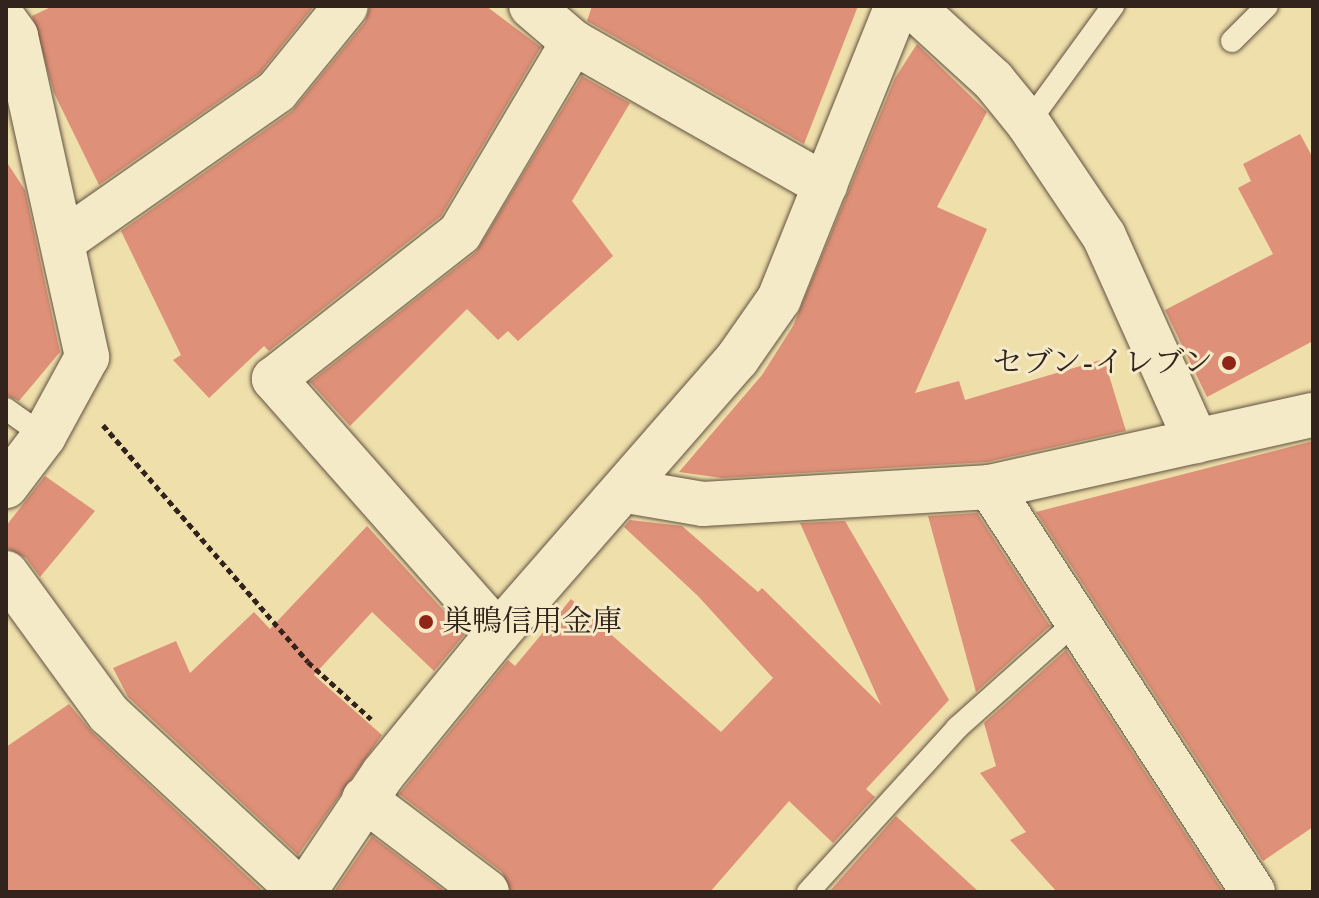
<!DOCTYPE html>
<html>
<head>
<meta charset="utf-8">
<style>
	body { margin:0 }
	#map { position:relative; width:1319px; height:898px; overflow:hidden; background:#efdfab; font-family:"IM FELL Double Pica","Noto Serif JP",serif }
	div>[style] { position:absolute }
	.building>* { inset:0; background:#de9078 }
	.path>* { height:5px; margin-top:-2.5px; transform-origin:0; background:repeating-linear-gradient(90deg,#32231c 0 6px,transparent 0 10px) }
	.roads { filter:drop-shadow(0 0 2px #615240) drop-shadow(0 0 2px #615240) }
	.lane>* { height:22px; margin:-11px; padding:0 11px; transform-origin:11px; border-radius:11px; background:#f5eac8 }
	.street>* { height:44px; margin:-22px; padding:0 22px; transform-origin:22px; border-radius:22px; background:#f5eac8 }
	.dots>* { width:22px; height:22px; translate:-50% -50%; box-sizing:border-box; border:4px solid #f5eac8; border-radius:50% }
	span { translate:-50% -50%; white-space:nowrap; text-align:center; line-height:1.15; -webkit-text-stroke:6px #f5eac8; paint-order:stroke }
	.poi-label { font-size:30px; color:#32231c }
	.right { translate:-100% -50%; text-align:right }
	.left { translate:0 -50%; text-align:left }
	.frame { position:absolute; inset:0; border:8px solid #32231c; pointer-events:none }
</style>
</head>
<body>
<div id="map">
	<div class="building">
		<i style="clip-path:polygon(53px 6px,314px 6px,260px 73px,99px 185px,54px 93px,32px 16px)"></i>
		<i style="clip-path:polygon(370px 6px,486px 6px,541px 47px,441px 216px,269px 351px,264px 346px,209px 398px,173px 360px,181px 355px,121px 231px,292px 111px,365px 22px)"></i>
		<i style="clip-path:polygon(592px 6px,858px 6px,804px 144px,587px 21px)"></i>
		<i style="clip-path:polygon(917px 44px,987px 112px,937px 207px,987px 229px,915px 393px,959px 381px,965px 400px,1104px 359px,1126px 431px,987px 462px,722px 478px,679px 472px,762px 375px,793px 326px,895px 78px)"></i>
		<i style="clip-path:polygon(582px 76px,630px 103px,572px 201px,613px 256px,518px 341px,508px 331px,498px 340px,467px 309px,350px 426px,310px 382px,476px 252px)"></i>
		<i style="clip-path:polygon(1300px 134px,1313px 158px,1313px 341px,1207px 397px,1165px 310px,1273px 254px,1238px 188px,1251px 181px,1243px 164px)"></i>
		<i style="clip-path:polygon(6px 161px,25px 190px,60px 352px,19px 401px,6px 395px)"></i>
		<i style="clip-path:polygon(1313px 441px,1313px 827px,1263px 861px,1036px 512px)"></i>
		<i style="clip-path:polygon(45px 476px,95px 511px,40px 577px,26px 558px,6px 548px,6px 526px)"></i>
		<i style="clip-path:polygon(977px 513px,1050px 626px,976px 692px,928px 516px)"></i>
		<i style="clip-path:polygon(630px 520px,682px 526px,758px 592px,762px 588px,881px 705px,800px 523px,845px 521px,949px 700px,866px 789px,875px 797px,833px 843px,789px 801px,710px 892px,511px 892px,502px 872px,399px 794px,508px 660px,515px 666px,571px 599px,721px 732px,773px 678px,698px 596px,624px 527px)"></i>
		<i style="clip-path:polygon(367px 526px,465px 634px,434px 671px,372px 612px,314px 675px,382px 735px,298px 855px,128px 697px,113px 668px,176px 641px,190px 673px,254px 612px,270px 629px)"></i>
		<i style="clip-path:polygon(1066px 650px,1222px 890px,1219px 892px,1057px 892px,1010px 840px,1026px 832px,980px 773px,996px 766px,984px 723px)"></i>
		<i style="clip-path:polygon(69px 704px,92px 732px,264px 892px,6px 892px,6px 747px)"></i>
		<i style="clip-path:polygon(896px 816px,979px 892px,829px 892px)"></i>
		<i style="clip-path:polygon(372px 836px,446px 892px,334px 892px)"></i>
	</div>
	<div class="path">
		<i style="left:103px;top:425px;width:313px;rotate:49.1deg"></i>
		<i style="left:308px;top:662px;width:85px;rotate:42.1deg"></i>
	</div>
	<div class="roads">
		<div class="lane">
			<i style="left:1232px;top:41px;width:49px;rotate:-45deg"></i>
			<i style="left:1028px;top:123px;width:145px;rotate:-54deg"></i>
			<i style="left:6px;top:409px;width:47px;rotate:35.4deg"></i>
			<i style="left:808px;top:892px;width:222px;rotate:-47.7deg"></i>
			<i style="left:957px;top:728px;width:161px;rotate:-41.7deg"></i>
		</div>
		<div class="street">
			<i style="left:531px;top:6px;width:55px;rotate:40.6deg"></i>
			<i style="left:573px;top:42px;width:290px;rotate:29.6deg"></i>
			<i style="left:912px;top:6px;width:110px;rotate:42.4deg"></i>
			<i style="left:993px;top:80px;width:55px;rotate:50.9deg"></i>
			<i style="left:1028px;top:123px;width:136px;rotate:56.1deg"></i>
			<i style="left:1104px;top:236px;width:225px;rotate:65.8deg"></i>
			<i style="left:6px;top:22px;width:17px;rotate:54deg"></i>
			<i style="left:16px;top:36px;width:329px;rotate:77.5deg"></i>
			<i style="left:87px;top:357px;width:90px;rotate:118.6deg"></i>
			<i style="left:44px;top:436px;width:63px;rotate:127.2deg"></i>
			<i style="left:63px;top:241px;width:261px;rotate:-35deg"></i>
			<i style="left:277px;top:91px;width:109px;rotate:-50.9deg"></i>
			<i style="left:990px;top:487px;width:483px;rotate:57deg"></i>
			<i style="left:627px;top:491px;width:77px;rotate:9.7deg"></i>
			<i style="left:703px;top:504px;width:288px;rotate:-3.4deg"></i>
			<i style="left:990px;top:487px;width:331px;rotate:-12.6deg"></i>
			<i style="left:6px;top:573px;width:175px;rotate:53.9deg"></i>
			<i style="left:109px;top:714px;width:262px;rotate:42.8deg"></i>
			<i style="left:498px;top:633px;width:339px;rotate:-131.4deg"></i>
			<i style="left:274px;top:379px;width:236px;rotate:-38.1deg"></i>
			<i style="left:460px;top:233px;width:222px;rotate:-59.4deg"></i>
			<i style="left:364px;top:799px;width:154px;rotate:37.1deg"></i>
			<i style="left:304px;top:892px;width:142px;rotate:-56.2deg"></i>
			<i style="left:383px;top:774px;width:182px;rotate:-50.8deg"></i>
			<i style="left:498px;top:633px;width:364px;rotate:-48.9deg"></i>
			<i style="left:737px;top:359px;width:73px;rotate:-55deg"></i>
			<i style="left:779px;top:299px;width:316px;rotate:-68.1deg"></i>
		</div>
	</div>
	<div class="dots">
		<i style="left:1229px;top:363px;background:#8f2418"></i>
		<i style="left:426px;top:622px;background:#8f2418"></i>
	</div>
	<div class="poi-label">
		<span class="right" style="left:1213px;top:363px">セブン-イレブン</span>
		<span class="left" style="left:442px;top:622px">巣鴨信用金庫</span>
	</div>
	<div class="frame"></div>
</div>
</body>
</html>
